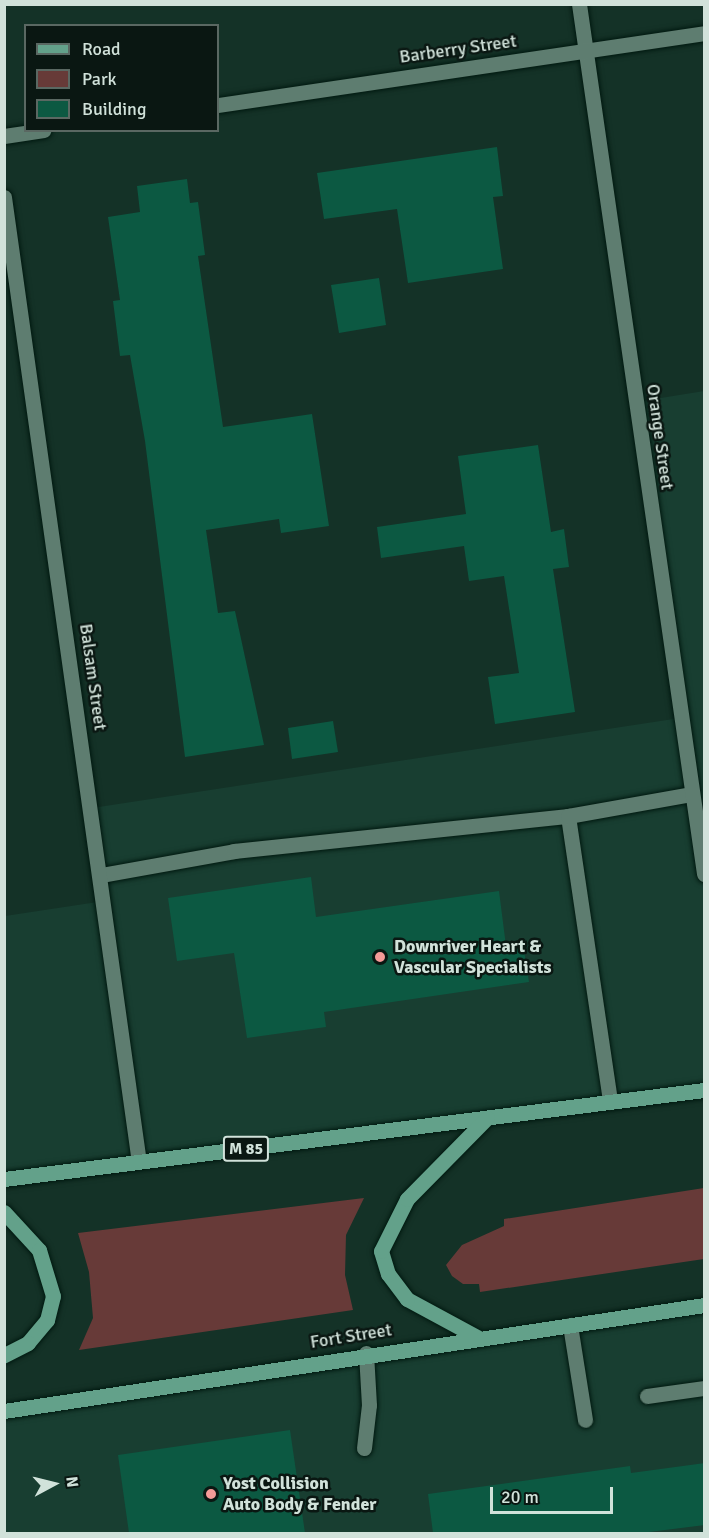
<!DOCTYPE html>
<html>
<head>
<meta charset="utf-8">
<style>
	body { margin:0 }
	#map { position:relative; width:709px; height:1538px; overflow:hidden; background:#143227; font-family:Signika,sans-serif }
	div>[style] { position:absolute }
	.built>* { inset:0; background:#183e31 }
	.green>* { inset:0; background:#673a38 }
	.building>* { inset:0; background:#0c5942 }
	.roads { filter:drop-shadow(0 0 2px #001910) drop-shadow(0 0 2px #001910) }
	.lane>* { height:15px; margin:-7.5px; padding:0 7.5px; transform-origin:7.5px; border-radius:7.5px; background:#5e7d70 }
	.street>* { height:15px; margin:-7.5px; padding:0 7.5px; transform-origin:7.5px; border-radius:7.5px; background:#5e7d70 }
	.primary>* { height:15px; margin:-7.5px; padding:0 7.5px; transform-origin:7.5px; border-radius:7.5px; background:#63a18a }
	.dots>* { width:16px; height:16px; translate:-50% -50%; box-sizing:border-box; border:3px solid #0a1712; border-radius:50% }
	span { translate:-50% -50%; white-space:nowrap; text-align:center; line-height:1.15; -webkit-text-stroke:5px #0a1712; paint-order:stroke }
	.shield-label span { padding:2px 4px; background:#0a1712; border:2px solid; border-radius:4px; -webkit-text-stroke-width:0 }
	.shield-label { font-size:16px; color:#d1e2da; font-weight:700 }
	.street-label { font-size:18px; color:#d1e2da }
	.poi-label { font-size:18px; color:#d1e2da; font-weight:700 }
	.left { translate:0 -50%; text-align:left }
	.frame { position:absolute; inset:0; border:6px solid #d1e2da; pointer-events:none }
	.legend { position:absolute; left:24px; top:24px; width:195px; height:108px; box-sizing:border-box; background:#0a1712; border:2px solid #5a6862; margin:0; padding:8px 10px; list-style:none; font-size:18px; color:#d1e2da }
	.legend li { display:flex; align-items:center; gap:12px; height:30px }
	.legend b { width:30px; border:2px solid #5a6862 }
	.north { position:absolute; left:24px; top:1454px; width:60px; height:60px; -webkit-text-stroke:4px #0a1712; paint-order:stroke; rotate:83deg; font-size:16px; font-weight:700; line-height:24px; text-align:center; color:#d1e2da }
	.north::after { content:''; display:block; margin:auto; width:21px; height:27px; background:#d1e2da; clip-path:polygon(50% 0,100% 100%,50% 72%,0 100%) }
	.scale { position:absolute; left:490px; top:1487px; width:123px; height:27px; box-sizing:border-box; border:3px solid #d1e2da; border-top:0; padding-left:8px; font-size:18px; line-height:21px; white-space:nowrap; color:#d1e2da; -webkit-text-stroke:4px #0a1712; paint-order:stroke }
</style>
</head>
<body>
<div id="map">
	<div class="built">
		<i style="clip-path:polygon(704px 391px,704px 1090px,5px 1179px,5px 916px,104px 901px,92px 808px,680px 718px,636px 402px)"></i>
		<i style="clip-path:polygon(704px 1305px,704px 1533px,5px 1533px,4px 1411px)"></i>
	</div>
	<div class="green">
		<i style="clip-path:polygon(704px 1188px,704px 1259px,480px 1292px,479px 1284px,463px 1284px,452px 1276px,446px 1265px,462px 1245px,504px 1226px,504px 1219px)"></i>
		<i style="clip-path:polygon(364px 1198px,346px 1235px,345px 1275px,353px 1310px,79px 1350px,93px 1318px,89px 1272px,78px 1233px)"></i>
	</div>
	<div class="building">
		<i style="clip-path:polygon(497px 147px,503px 196px,493px 197px,503px 269px,408px 283px,397px 209px,324px 219px,317px 173px)"></i>
		<i style="clip-path:polygon(187px 179px,190px 203px,198px 202px,205px 255px,198px 256px,223px 427px,312px 414px,329px 526px,281px 533px,279px 519px,206px 530px,218px 613px,235px 611px,264px 745px,185px 757px,145px 441px,130px 355px,120px 356px,113px 301px,120px 300px,108px 217px,140px 212px,137px 186px)"></i>
		<i style="clip-path:polygon(379px 278px,386px 325px,339px 333px,331px 285px)"></i>
		<i style="clip-path:polygon(538px 445px,551px 532px,564px 529px,569px 567px,553px 569px,575px 712px,495px 724px,488px 677px,519px 673px,504px 576px,469px 581px,464px 546px,381px 558px,377px 527px,466px 514px,458px 456px)"></i>
		<i style="clip-path:polygon(333px 721px,338px 752px,292px 759px,288px 728px)"></i>
		<i style="clip-path:polygon(311px 877px,316px 917px,499px 891px,506px 946px,523px 944px,529px 982px,324px 1012px,326px 1027px,247px 1038px,234px 953px,177px 961px,168px 898px)"></i>
		<i style="clip-path:polygon(290px 1430px,305px 1533px,129px 1533px,118px 1455px)"></i>
		<i style="clip-path:polygon(705px 1463px,705px 1525px,641px 1533px,433px 1533px,428px 1494px,630px 1466px,631px 1473px)"></i>
	</div>
	<div class="roads">
		<div class="lane">
			<i style="left:568px;top:816px;width:289px;rotate:81.6deg"></i>
			<i style="left:101px;top:875px;width:135px;rotate:-10.2deg"></i>
			<i style="left:234px;top:851px;width:336px;rotate:-6deg"></i>
			<i style="left:568px;top:816px;width:126px;rotate:-10.1deg"></i>
			<i style="left:570px;top:1325px;width:96px;rotate:81deg"></i>
			<i style="left:647px;top:1396px;width:58px;rotate:-8deg"></i>
			<i style="left:364px;top:1448px;width:43px;rotate:-83.4deg"></i>
			<i style="left:369px;top:1405px;width:52px;rotate:-93.3deg"></i>
		</div>
		<div class="street">
			<i style="left:579px;top:4px;width:879px;rotate:81.82deg"></i>
			<i style="left:218px;top:105px;width:491px;rotate:-8.4deg"></i>
			<i style="left:4px;top:136px;width:40px;rotate:-8.5deg"></i>
			<i style="left:4px;top:197px;width:974px;rotate:82.04deg"></i>
		</div>
		<div class="primary">
			<i style="left:4px;top:1179px;width:706px;rotate:-7.25deg"></i>
			<i style="left:4px;top:1212px;width:52px;rotate:47.4deg"></i>
			<i style="left:39px;top:1250px;width:48px;rotate:73.1deg"></i>
			<i style="left:53px;top:1296px;width:25px;rotate:104deg"></i>
			<i style="left:47px;top:1320px;width:30px;rotate:130deg"></i>
			<i style="left:28px;top:1343px;width:27px;rotate:153deg"></i>
			<i style="left:479px;top:1338px;width:82px;rotate:-151.6deg"></i>
			<i style="left:407px;top:1299px;width:31px;rotate:-127deg"></i>
			<i style="left:388px;top:1274px;width:24px;rotate:-107deg"></i>
			<i style="left:381px;top:1251px;width:58px;rotate:-63.4deg"></i>
			<i style="left:407px;top:1199px;width:114px;rotate:-45.4deg"></i>
			<i style="left:4px;top:1411px;width:708px;rotate:-8.61deg"></i>
		</div>
	</div>
	<div class="dots">
		<i style="left:380px;top:957px;background:#f59b98"></i>
		<i style="left:211px;top:1494px;background:#f59b98"></i>
	</div>
	<div class="shield-label">
		<span style="left:246px;top:1149px">M 85</span>
	</div>
	<div class="street-label">
		<span style="left:458px;top:49px;rotate:-8deg">Barberry Street</span>
		<span style="left:660px;top:437px;rotate:82deg">Orange Street</span>
		<span style="left:93px;top:677px;rotate:82deg">Balsam Street</span>
		<span style="left:351px;top:1336px;rotate:-9deg">Fort Street</span>
	</div>
	<div class="poi-label">
		<span class="left" style="left:394px;top:957px">Downriver Heart &amp;<br>Vascular Specialists</span>
		<span class="left" style="left:223px;top:1494px">Yost Collision<br>Auto Body &amp; Fender</span>
	</div>
	<div class="frame"></div>
	<ul class="legend">
	<li><b style="height:8px;background:#63a18a"></b>Road</li>
	<li><b style="height:16px;background:#673a38"></b>Park</li>
	<li><b style="height:16px;background:#0c5942"></b>Building</li>
	</ul>
	<div class="north">N</div>
	<div class="scale">20 m</div>
</div>
</body>
</html>
